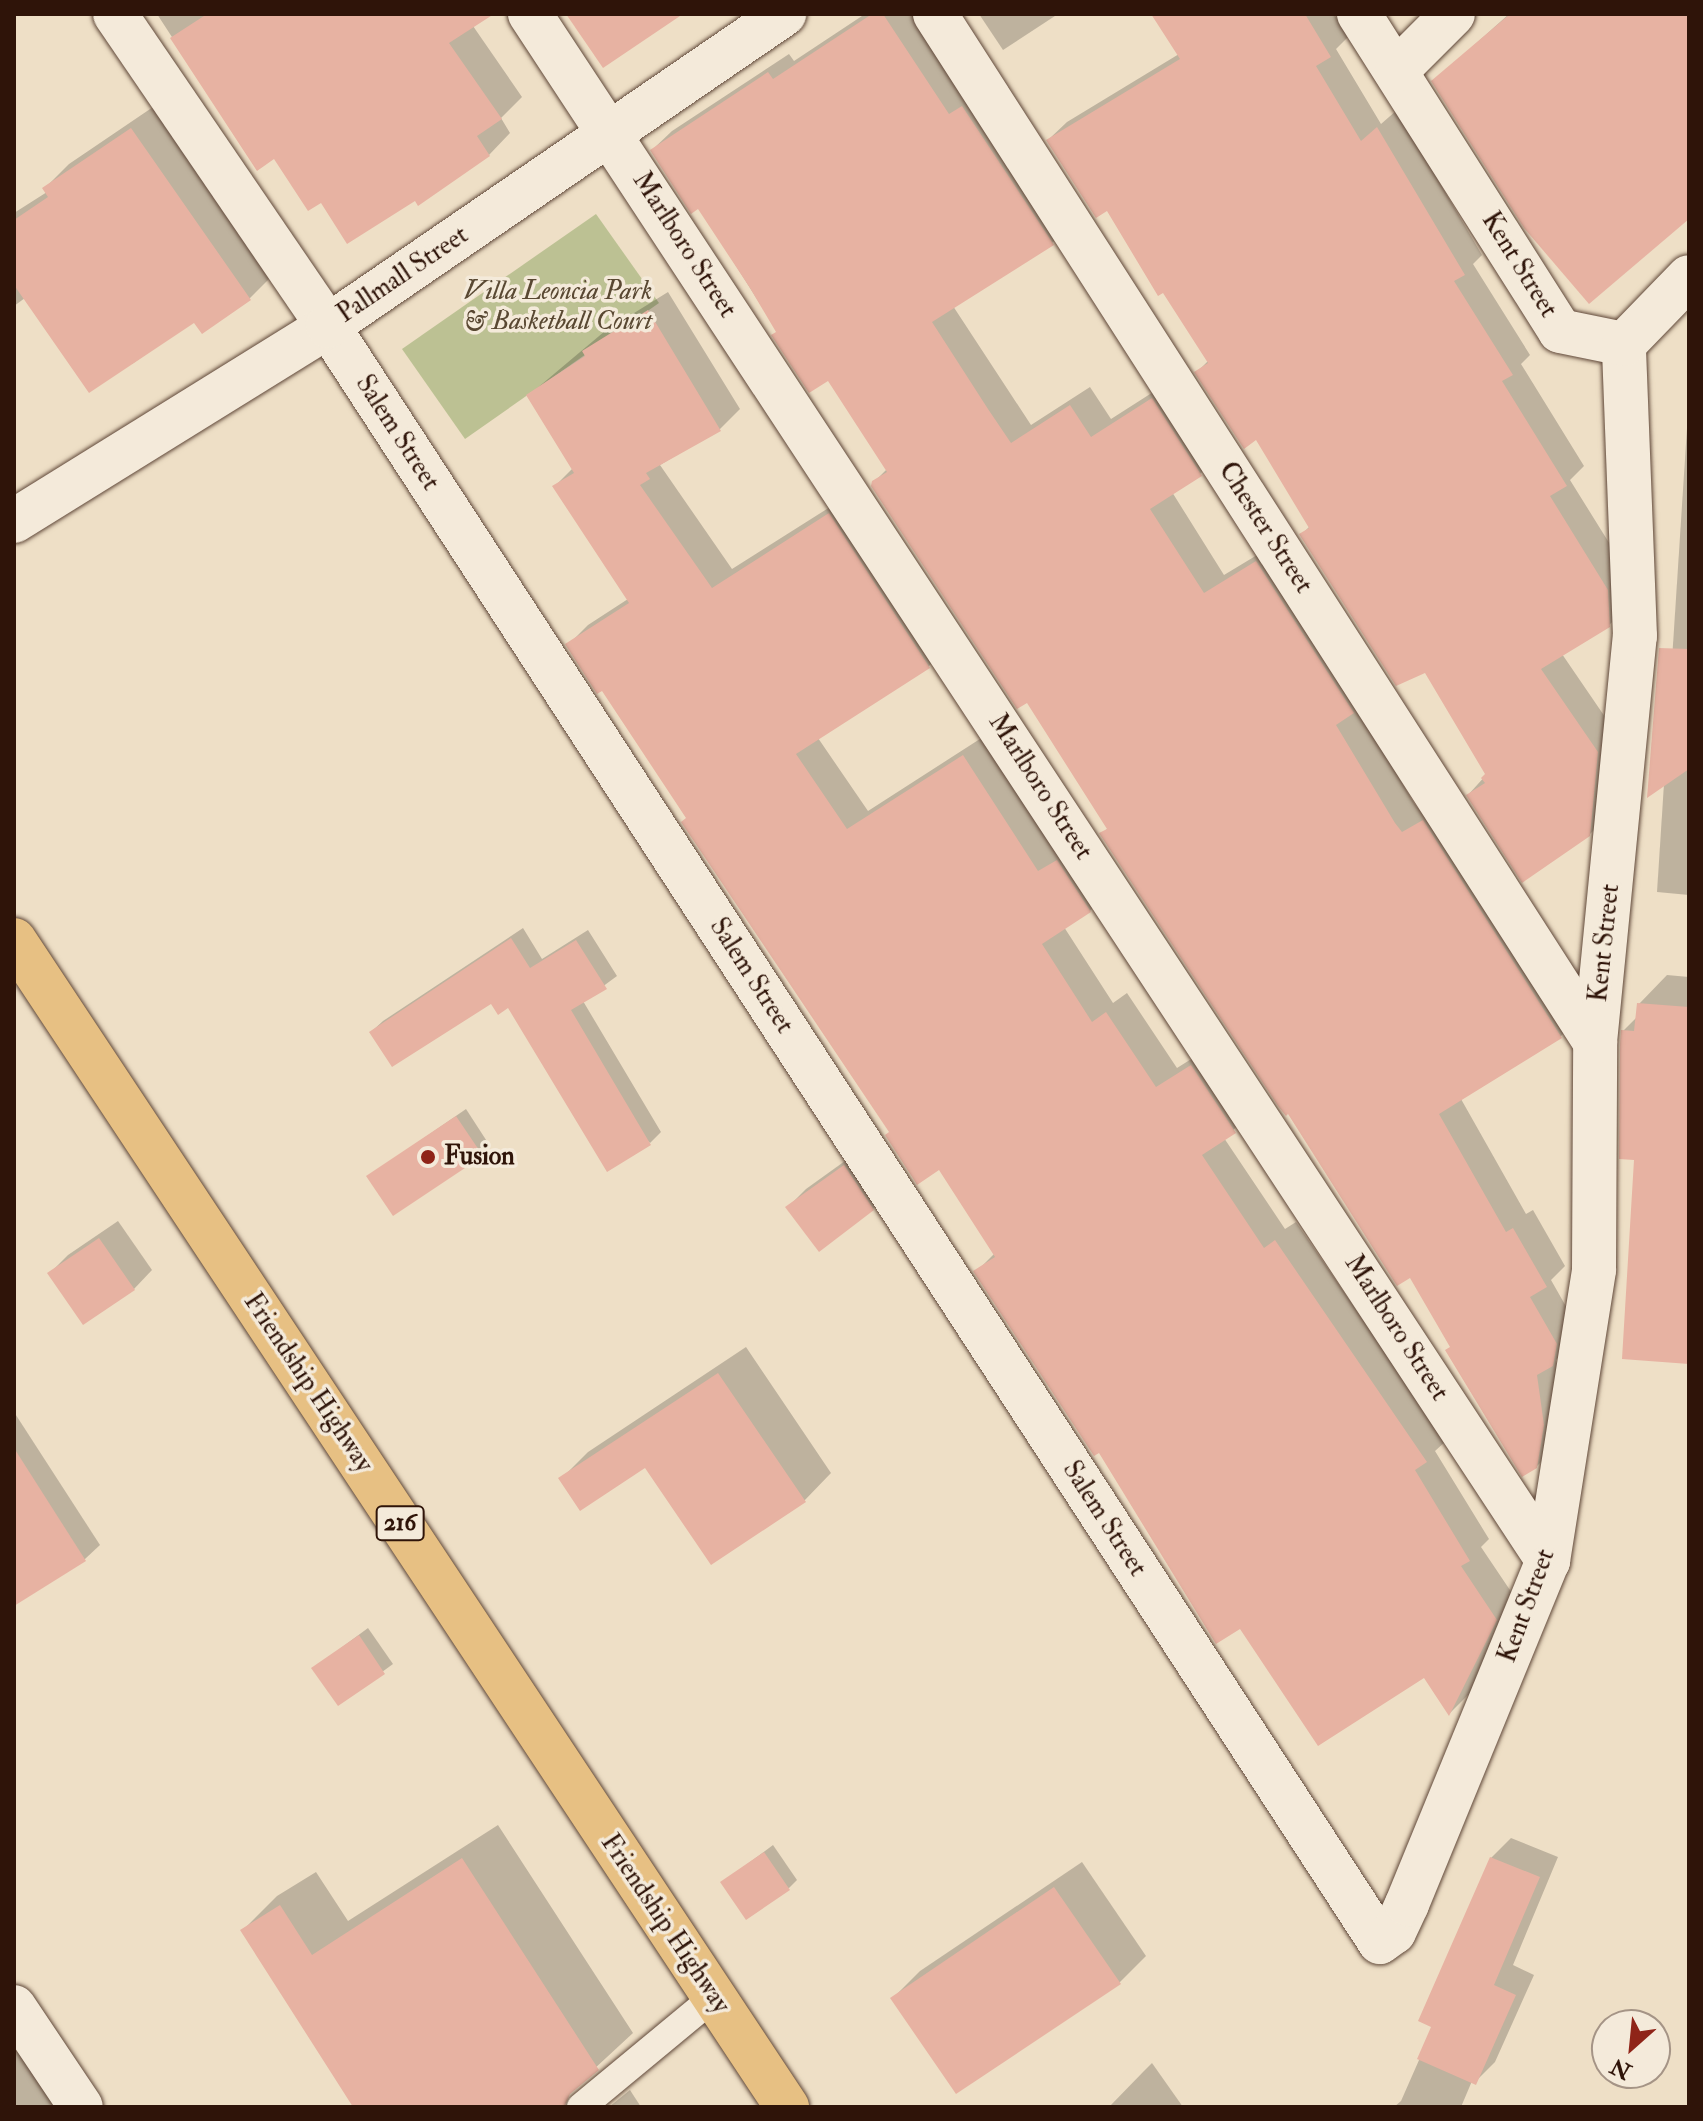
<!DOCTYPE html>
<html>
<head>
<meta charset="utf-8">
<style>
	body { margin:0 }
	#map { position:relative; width:1703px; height:2121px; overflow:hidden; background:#eedfc6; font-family:"IM FELL Double Pica",serif }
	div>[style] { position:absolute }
	.green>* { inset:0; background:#bcc193 }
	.shadow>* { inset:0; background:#0003 }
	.building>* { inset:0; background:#e7b2a2 }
	.roads { filter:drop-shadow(0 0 2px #5f4738) drop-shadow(0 0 2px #5f4738) }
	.lane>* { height:28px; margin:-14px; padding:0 14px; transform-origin:14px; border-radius:14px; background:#f4eada }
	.street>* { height:44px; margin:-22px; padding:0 22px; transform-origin:22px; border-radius:22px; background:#f4eada }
	.primary>* { height:44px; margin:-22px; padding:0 22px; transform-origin:22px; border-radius:22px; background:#e7c083 }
	.dots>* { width:22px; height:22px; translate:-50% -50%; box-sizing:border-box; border:4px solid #f4eada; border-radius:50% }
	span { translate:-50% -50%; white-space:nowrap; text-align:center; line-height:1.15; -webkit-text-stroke:7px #f4eada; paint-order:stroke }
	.shield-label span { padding:2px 6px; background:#f4eada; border:2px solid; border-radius:6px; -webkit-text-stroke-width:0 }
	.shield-label { font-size:24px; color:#2f1409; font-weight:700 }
	.street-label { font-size:26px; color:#2f1409 }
	.park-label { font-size:26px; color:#594832; font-style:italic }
	.poi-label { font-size:26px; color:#2f1409; font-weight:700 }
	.left { translate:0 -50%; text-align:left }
	.frame { position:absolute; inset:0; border:16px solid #2f1409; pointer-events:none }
	.north { position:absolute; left:1591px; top:2009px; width:80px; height:80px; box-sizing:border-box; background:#f4eada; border:2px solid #a59486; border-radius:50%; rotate:207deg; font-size:22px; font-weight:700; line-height:32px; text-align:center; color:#2f1409 }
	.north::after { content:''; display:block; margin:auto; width:28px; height:36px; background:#8f2418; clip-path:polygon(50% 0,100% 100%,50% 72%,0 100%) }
</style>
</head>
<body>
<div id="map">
	<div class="green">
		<i style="clip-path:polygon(596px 214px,659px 303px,465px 439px,402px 349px)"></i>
	</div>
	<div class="shadow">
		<i style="clip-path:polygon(157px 14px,485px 14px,473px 26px,522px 97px,501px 118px,510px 133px,489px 155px,415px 198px,321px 200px,275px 157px,257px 168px)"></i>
		<i style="clip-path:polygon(865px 14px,915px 14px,1072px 224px,1052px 243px,953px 306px,1031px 425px,1090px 387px,1111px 419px,1172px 380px,1220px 454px,1200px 474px,1172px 492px,1224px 575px,1277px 543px,1357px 708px,1414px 803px,1580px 1017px,1561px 1036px,1461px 1099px,1526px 1214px,1533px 1210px,1565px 1266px,1551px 1280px,1576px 1324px,1572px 1344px,1556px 1360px,1563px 1404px,1556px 1447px,1536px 1467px,1452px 1346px,1411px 1276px,1289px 1111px,1102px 834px,1109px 827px,1027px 700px,874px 482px,887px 469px,828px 379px,777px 331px,699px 207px,652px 150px,672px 131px,789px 54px,794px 61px)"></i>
		<i style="clip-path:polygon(979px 14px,1058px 14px,1003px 50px)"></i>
		<i style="clip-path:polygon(1153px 14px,1334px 14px,1348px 37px,1336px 49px,1381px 124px,1397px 110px,1482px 255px,1473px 264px,1530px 355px,1521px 364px,1584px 466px,1570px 480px,1626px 570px,1628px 607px,1608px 626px,1562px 654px,1616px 733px,1608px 816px,1589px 835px,1468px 795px,1487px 774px,1426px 671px,1301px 535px,1310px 526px,1257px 438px,1197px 372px,1209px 360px,1108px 209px,1048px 140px,1067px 122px,1179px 54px)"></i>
		<i style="clip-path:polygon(1509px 14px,1689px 14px,1689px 215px,1434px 81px)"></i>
		<i style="clip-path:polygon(156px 105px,274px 274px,249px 299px,194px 320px,132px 364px,25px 298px,14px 306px,14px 213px,47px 192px,45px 188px,69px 164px)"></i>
		<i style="clip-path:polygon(668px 292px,740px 409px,720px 429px,660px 465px,732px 569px,849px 495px,949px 646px,929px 666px,818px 738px,868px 811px,983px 737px,1110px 890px,1090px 911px,1064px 927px,1113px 1003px,1127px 993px,1177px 1068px,1212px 1046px,1255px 1111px,1224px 1138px,1285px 1229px,1296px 1222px,1446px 1441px,1435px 1451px,1489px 1539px,1481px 1547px,1516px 1599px,1469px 1694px,1450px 1713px,1425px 1676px,1241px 1626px,1100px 1450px,976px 1272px,995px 1253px,939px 1167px,891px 1132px,602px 688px,568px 645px,588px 625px,628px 599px,555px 486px,573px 468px,529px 395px,605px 331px)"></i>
		<i style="clip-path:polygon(1689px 397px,1689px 895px,1657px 892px)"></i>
		<i style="clip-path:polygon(523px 928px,542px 959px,588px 930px,617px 976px,583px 1001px,661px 1132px,650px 1143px,509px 1006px,492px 1001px,371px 1032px,383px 1021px)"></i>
		<i style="clip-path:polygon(1667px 975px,1689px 977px,1689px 1362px,1623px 1031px,1637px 1017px,1639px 1004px)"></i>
		<i style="clip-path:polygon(466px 1109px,490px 1146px,481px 1155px,369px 1176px)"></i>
		<i style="clip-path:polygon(863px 1148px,891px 1190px,873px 1209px,788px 1207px,806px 1189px)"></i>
		<i style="clip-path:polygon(118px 1221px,152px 1270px,134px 1289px,50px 1273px,68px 1255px)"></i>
		<i style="clip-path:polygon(746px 1347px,831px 1473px,804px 1501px,645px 1465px,561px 1479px,588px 1452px)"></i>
		<i style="clip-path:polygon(14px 1412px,100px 1545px,85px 1559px,24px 1597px,14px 1581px)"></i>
		<i style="clip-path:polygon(368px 1628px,393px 1664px,338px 1704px,314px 1668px)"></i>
		<i style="clip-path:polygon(498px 1825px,633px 2033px,553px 2107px,356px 2107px,242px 1931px,277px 1896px,316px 1872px,348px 1921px)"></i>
		<i style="clip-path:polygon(1511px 1838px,1558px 1857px,1513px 1965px,1534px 1975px,1495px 2062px,1475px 2082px,1472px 2081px,1461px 2107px,1394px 2107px,1401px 2101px,1434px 2026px,1491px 1858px)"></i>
		<i style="clip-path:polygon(773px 1845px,797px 1880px,789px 1888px,723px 1882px)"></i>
		<i style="clip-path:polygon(1082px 1862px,1146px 1956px,1119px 1983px,893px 1998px,920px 1971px)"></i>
		<i style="clip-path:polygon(14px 2044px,55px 2107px,14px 2107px)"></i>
		<i style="clip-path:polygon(1152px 2063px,1183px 2107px,1109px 2107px,1144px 2071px)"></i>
		<i style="clip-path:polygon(630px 2090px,641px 2107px,609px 2107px)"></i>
	</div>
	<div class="building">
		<i style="clip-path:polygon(207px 14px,494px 14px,449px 43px,502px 119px,477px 136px,490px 156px,418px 206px,415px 201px,347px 244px,321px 203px,308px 211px,274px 159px,257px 171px,170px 38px)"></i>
		<i style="clip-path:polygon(566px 14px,683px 14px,603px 68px)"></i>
		<i style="clip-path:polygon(872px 14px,883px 14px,949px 114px,962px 106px,1054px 245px,932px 322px,988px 409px,1011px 443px,1070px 405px,1091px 437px,1152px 398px,1202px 476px,1150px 509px,1204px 593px,1256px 561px,1354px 713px,1336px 725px,1395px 823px,1402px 832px,1423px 820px,1562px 1038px,1439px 1114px,1506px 1232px,1513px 1228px,1547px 1287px,1530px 1297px,1557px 1344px,1553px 1366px,1537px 1375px,1544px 1425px,1537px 1468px,1522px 1477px,1445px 1350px,1450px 1347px,1410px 1278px,1397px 1286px,1288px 1114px,1286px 1116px,1278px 1106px,1099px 833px,1107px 829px,1027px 703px,1017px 709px,871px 486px,872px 481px,887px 472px,828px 381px,809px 393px,771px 335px,776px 332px,750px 288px,698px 209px,691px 214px,650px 150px,768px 72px,773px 79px)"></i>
		<i style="clip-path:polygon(1151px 14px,1305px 14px,1331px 57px,1316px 66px,1361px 141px,1377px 127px,1465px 275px,1454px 281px,1513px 375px,1502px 381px,1567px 486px,1550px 496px,1608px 590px,1610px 627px,1541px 669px,1598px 752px,1590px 836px,1522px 883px,1466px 795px,1485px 783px,1481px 778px,1485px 774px,1425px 673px,1396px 686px,1299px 534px,1309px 528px,1256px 440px,1244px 449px,1194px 372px,1208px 363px,1163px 293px,1158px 296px,1107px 211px,1096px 218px,1046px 140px,1180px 59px)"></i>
		<i style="clip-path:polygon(1510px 14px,1689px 14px,1689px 219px,1589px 304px,1524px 228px,1431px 81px)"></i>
		<i style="clip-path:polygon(131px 128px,251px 300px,202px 334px,194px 323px,89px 393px,14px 285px,14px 220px,48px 197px,42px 188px)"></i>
		<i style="clip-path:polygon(648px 310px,721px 431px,646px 473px,650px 479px,640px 485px,712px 588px,829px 513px,930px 668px,796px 754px,847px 829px,963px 755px,1038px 871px,1057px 860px,1091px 912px,1042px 944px,1092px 1022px,1106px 1012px,1156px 1087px,1191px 1065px,1236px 1133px,1202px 1155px,1264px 1248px,1275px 1240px,1427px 1462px,1415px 1470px,1470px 1561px,1461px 1566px,1497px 1620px,1449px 1716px,1424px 1678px,1318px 1746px,1240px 1629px,1216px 1644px,1099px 1453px,1094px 1456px,973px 1271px,995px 1257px,939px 1170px,917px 1185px,914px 1180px,885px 1135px,889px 1132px,681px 822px,686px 818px,602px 691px,597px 694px,565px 644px,629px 603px,552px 486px,574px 473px,526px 395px,585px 356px,582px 351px)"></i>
		<i style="clip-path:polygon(1659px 648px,1689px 649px,1689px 769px,1647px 798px)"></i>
		<i style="clip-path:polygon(511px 938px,530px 968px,576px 940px,607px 989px,571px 1010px,651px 1145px,607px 1172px,508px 1008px,498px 1015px,491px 1004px,392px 1067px,369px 1032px)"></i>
		<i style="clip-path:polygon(1637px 1003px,1689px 1007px,1689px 1364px,1622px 1359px,1634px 1160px,1619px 1159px,1620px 1043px,1621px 1030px,1634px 1031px)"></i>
		<i style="clip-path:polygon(456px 1116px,483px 1156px,393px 1216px,366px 1176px)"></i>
		<i style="clip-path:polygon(844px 1165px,874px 1210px,819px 1252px,785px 1207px)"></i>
		<i style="clip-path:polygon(99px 1238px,135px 1290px,83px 1325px,47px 1273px)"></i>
		<i style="clip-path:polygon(718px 1373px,806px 1502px,711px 1565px,645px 1468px,580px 1511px,558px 1478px)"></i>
		<i style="clip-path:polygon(14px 1448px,86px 1561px,14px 1606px)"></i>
		<i style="clip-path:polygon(359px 1635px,385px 1674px,338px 1706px,311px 1668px)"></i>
		<i style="clip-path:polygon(764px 1852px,790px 1890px,746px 1920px,720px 1882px)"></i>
		<i style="clip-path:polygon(1490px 1857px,1540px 1877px,1494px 1985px,1516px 1995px,1476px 2085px,1417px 2059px,1431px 2027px,1418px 2021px)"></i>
		<i style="clip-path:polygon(462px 1858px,599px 2070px,570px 2094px,564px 2107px,353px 2107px,240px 1930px,280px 1905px,312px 1955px)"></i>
		<i style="clip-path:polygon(1054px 1887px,1121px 1984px,956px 2094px,890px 1998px)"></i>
	</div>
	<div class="roads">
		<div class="lane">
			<i style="left:581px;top:2107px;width:173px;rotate:-39.6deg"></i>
		</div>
		<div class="street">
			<i style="left:115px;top:14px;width:378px;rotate:55.7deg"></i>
			<i style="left:328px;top:326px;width:1928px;rotate:56.94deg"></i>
			<i style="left:1380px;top:1942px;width:17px;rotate:-36deg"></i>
			<i style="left:1394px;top:1932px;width:31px;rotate:-65deg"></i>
			<i style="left:1407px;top:1904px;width:371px;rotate:-67.7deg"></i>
			<i style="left:1548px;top:1561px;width:295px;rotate:-81deg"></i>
			<i style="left:1594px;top:1270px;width:228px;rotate:-89.7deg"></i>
			<i style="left:1595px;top:1042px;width:408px;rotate:-84.4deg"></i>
			<i style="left:1635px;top:636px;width:292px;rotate:-92.2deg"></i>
			<i style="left:530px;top:14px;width:1852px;rotate:56.65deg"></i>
			<i style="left:935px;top:14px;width:1222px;rotate:57.3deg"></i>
			<i style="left:1359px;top:14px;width:375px;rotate:57.6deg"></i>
			<i style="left:1560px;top:331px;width:65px;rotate:11.5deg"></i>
			<i style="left:1397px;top:70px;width:79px;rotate:-45deg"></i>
			<i style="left:1624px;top:344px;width:93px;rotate:-45.9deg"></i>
			<i style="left:14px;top:521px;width:370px;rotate:-31.8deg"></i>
			<i style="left:328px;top:326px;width:553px;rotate:-34.38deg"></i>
			<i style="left:14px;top:2007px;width:120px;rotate:56.2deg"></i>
		</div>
		<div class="primary">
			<i style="left:14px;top:940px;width:1400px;rotate:56.48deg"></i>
		</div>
	</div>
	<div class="dots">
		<i style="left:428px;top:1157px;background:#8f2418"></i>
	</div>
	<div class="shield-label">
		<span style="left:400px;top:1523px">216</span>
	</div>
	<div class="street-label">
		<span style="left:684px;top:245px;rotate:57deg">Marlboro Street</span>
		<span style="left:1519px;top:265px;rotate:58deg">Kent Street</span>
		<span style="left:403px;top:275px;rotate:-34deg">Pallmall Street</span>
		<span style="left:397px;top:433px;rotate:57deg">Salem Street</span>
		<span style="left:1265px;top:528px;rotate:57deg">Chester Street</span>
		<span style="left:1040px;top:787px;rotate:57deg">Marlboro Street</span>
		<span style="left:1605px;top:943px;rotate:-84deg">Kent Street</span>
		<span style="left:751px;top:976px;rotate:57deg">Salem Street</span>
		<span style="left:1396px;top:1328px;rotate:57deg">Marlboro Street</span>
		<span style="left:308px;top:1383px;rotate:56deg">Friendship Highway</span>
		<span style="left:1104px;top:1519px;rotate:57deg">Salem Street</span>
		<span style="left:1527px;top:1606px;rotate:-70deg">Kent Street</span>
		<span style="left:665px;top:1924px;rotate:56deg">Friendship Highway</span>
	</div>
	<div class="park-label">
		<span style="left:558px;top:307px">Villa Leoncia Park<br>&amp; Basketball Court</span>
	</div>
	<div class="poi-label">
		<span class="left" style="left:444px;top:1157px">Fusion</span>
	</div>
	<div class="frame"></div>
	<div class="north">N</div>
</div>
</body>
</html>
